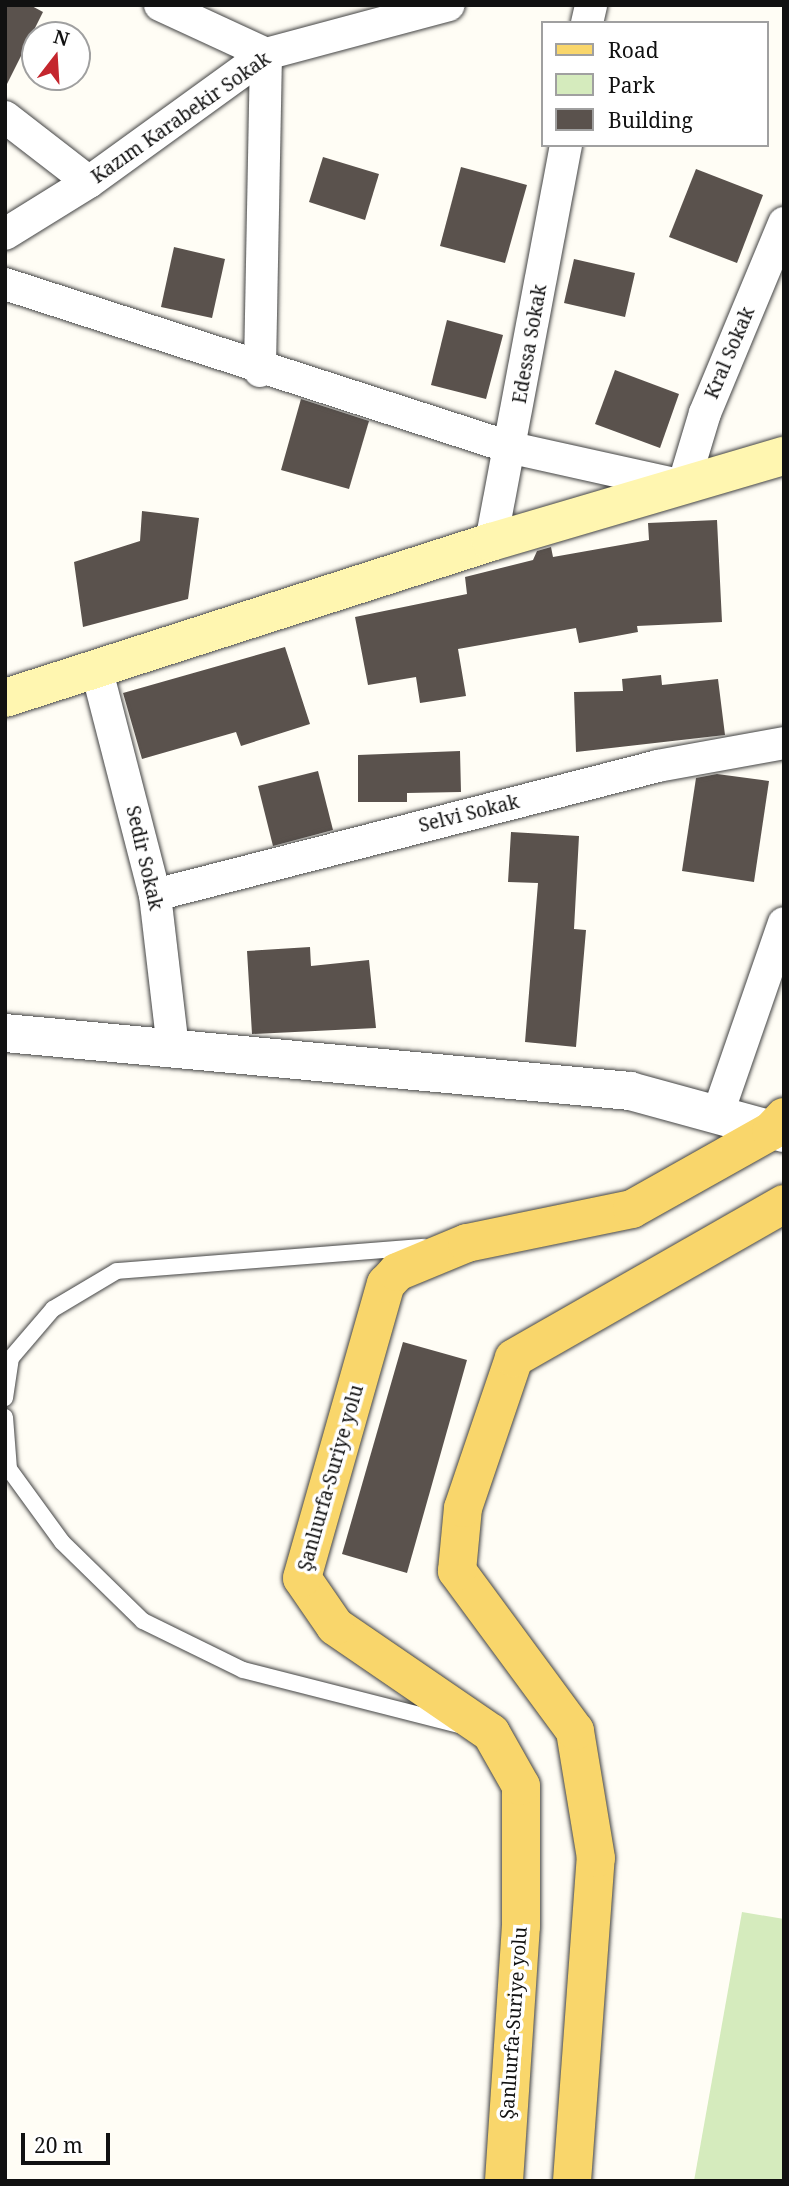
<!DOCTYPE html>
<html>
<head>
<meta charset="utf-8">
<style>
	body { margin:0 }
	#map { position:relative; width:789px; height:2186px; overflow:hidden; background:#fffdf5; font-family:"Noto Serif",serif }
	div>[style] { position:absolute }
	.green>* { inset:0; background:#d5ebbd }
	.building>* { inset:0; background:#5a524d }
	.roads { filter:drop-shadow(0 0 2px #444) drop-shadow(0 0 2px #444) }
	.service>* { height:16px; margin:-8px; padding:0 8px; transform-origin:8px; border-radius:8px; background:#fff }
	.minor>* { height:32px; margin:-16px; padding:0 16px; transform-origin:16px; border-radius:16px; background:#fff }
	.tertiary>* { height:38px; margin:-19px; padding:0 19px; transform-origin:19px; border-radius:19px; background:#fff }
	.secondary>* { height:38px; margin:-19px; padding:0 19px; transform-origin:19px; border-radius:19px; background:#fff6b0 }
	.primary>* { height:38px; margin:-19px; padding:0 19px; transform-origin:19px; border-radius:19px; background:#f9d66b }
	span { translate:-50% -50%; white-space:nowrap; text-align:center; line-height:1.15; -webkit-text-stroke:7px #fff; paint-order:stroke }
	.street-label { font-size:19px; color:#111 }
	.frame { position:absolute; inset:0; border:7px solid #111; pointer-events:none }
	.legend { position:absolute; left:541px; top:21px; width:228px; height:126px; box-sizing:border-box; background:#fff; border:2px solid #a0a0a0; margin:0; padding:9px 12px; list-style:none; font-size:21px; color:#111 }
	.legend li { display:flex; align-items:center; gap:14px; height:35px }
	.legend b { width:35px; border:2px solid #a0a0a0 }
	.north { position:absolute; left:21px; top:21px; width:70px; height:70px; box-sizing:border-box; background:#fff; border:2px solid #a0a0a0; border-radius:50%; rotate:17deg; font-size:19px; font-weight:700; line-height:28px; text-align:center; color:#111 }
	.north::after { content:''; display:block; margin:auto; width:24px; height:32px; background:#c4262e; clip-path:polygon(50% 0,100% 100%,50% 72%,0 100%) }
	.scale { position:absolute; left:21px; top:2133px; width:89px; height:32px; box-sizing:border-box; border:4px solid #111; border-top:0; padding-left:9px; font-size:21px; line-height:24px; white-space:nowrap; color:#111; -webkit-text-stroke:5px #fff; paint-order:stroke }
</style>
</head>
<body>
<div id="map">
	<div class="green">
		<i style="clip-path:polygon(742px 1912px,784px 1919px,784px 2181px,694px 2181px)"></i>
	</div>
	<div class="building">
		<i style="clip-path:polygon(5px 5px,30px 5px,43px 12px,5px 88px)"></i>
		<i style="clip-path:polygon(323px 157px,379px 174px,365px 220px,309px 202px)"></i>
		<i style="clip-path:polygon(461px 167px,527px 185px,505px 263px,440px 246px)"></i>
		<i style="clip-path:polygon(696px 169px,763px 195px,737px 263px,669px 237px)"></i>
		<i style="clip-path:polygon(174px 247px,225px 259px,212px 318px,161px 307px)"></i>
		<i style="clip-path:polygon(574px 259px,635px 273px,625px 317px,564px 303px)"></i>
		<i style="clip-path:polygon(447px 320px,503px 335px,486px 399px,431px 385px)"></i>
		<i style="clip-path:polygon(615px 370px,679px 394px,660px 448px,595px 424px)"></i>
		<i style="clip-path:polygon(301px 399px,369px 421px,349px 489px,281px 470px)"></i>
		<i style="clip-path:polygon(142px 511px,199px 518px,188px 599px,83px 627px,74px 562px,140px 541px)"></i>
		<i style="clip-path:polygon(717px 520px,722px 622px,637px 626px,638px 632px,579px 643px,576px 628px,458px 649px,466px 696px,420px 703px,416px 677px,368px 685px,355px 617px,467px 594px,465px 577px,533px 560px,537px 551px,551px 547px,553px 557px,649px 540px,648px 523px)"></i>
		<i style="clip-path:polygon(285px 647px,310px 724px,241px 746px,236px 732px,142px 759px,123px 693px)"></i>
		<i style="clip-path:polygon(661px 675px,662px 685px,718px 679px,725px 735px,576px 752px,574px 692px,623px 691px,622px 679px)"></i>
		<i style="clip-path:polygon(460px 751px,461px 792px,407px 793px,407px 802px,358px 802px,358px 755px)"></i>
		<i style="clip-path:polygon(318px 771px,333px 830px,273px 846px,258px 786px)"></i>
		<i style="clip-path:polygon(717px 774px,769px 781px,754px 882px,682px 871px,696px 778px)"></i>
		<i style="clip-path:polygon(511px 832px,579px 836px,574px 929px,586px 930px,576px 1047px,525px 1042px,538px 883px,508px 882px)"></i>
		<i style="clip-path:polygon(310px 947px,311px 966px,369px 960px,376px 1028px,252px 1034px,247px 951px)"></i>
		<i style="clip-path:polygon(403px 1342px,467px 1360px,407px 1573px,342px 1554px)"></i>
	</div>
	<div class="roads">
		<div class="service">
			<i style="left:5px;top:1398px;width:40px;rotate:-81.5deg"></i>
			<i style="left:11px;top:1358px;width:65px;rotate:-49.4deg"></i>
			<i style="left:53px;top:1309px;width:74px;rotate:-30.7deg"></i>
			<i style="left:117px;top:1271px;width:307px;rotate:-4.5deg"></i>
			<i style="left:5px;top:1417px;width:52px;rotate:85.6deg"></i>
			<i style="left:9px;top:1469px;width:90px;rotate:54deg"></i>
			<i style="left:62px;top:1542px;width:113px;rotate:44.3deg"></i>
			<i style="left:143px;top:1621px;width:111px;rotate:26.1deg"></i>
			<i style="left:243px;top:1670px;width:222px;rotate:14.3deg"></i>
		</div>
		<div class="minor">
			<i style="left:160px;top:5px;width:117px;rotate:24.8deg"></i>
			<i style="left:266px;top:54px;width:317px;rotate:91.1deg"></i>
			<i style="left:587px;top:23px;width:18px;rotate:-77deg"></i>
			<i style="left:5px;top:117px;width:106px;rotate:37.7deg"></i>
			<i style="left:5px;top:234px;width:99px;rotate:-31.8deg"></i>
			<i style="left:89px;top:182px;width:218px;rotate:-35.9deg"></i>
			<i style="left:266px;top:54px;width:189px;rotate:-15deg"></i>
			<i style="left:5px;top:284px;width:533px;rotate:17.92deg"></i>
			<i style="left:512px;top:448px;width:175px;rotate:12.5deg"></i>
			<i style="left:683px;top:486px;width:76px;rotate:-73.2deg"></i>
			<i style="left:705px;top:413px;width:206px;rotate:-67.4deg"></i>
			<i style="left:491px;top:542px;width:404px;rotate:-79.3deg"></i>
			<i style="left:97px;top:671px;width:231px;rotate:75.5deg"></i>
			<i style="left:155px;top:895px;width:155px;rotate:83.3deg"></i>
			<i style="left:155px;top:895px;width:519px;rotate:-14.38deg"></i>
			<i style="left:658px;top:766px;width:128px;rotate:-10.3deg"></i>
			<i style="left:717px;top:1116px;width:204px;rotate:-70.9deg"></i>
		</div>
		<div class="tertiary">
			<i style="left:5px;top:1033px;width:628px;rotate:5.3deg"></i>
			<i style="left:630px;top:1091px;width:160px;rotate:15.3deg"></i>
		</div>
		<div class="secondary">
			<i style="left:5px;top:698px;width:510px;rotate:-17.8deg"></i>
			<i style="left:491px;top:542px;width:305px;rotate:-16.4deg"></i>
		</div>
		<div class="primary">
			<i style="left:504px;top:2181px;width:256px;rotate:-86.2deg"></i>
			<i style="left:521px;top:1926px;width:140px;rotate:-90deg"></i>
			<i style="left:521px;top:1786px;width:61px;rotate:-119.5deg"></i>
			<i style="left:491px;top:1733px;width:189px;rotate:-145.6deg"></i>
			<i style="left:335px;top:1626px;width:58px;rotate:-124.5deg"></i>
			<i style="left:302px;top:1578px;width:306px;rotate:-74.1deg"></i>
			<i style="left:386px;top:1284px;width:16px;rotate:-47deg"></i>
			<i style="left:397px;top:1272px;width:76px;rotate:-22.5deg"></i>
			<i style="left:467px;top:1243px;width:168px;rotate:-11.6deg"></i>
			<i style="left:632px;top:1209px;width:159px;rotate:-29.3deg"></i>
			<i style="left:771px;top:1131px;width:19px;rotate:-47deg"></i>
			<i style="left:572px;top:2181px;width:324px;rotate:-85.8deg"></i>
			<i style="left:596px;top:1858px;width:129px;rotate:-99.4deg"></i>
			<i style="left:575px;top:1731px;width:199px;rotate:-126.4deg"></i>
			<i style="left:457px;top:1571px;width:63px;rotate:-84.6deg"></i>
			<i style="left:463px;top:1508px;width:158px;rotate:-71.2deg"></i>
			<i style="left:514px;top:1358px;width:311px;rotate:-29.7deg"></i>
		</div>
	</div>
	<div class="street-label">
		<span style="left:181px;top:118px;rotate:-35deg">Kazım Karabekir Sokak</span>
		<span style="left:530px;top:344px;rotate:-80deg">Edessa Sokak</span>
		<span style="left:730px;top:353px;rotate:-67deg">Kral Sokak</span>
		<span style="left:469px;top:814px;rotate:-14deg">Selvi Sokak</span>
		<span style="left:144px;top:858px;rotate:77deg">Sedir Sokak</span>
		<span style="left:331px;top:1478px;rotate:-74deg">Şanlıurfa-Suriye yolu</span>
		<span style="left:514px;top:2023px;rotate:-86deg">Şanlıurfa-Suriye yolu</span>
	</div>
	<div class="frame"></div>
	<ul class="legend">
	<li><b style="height:9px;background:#f9d66b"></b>Road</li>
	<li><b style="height:19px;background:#d5ebbd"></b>Park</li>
	<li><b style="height:19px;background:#5a524d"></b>Building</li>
	</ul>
	<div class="north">N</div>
	<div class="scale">20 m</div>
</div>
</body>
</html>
